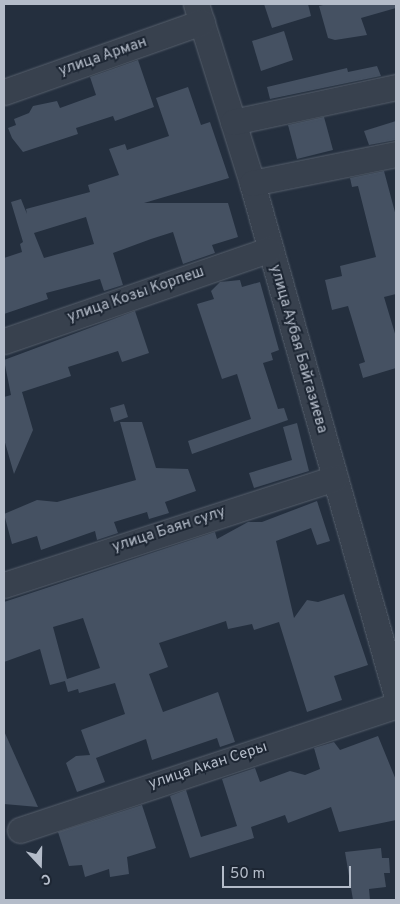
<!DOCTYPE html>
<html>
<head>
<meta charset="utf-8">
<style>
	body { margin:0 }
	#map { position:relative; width:400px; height:904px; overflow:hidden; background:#242f3e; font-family:Overpass,sans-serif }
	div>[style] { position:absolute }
	.building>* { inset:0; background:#455162 }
	.roads { filter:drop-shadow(0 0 1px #565f6c) drop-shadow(0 0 1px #565f6c) }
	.minor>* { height:25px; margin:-12.5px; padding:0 12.5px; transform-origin:12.5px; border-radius:12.5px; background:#38414e }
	span { translate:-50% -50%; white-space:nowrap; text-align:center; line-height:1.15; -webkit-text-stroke:4px #1d2633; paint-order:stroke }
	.street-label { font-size:15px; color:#b4bcc9 }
	.frame { position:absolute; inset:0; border:5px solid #b4bcc9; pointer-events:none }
	.north { position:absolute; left:15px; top:839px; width:50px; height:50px; -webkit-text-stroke:4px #1d2633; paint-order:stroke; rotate:159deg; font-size:14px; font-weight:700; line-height:20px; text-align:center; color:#b4bcc9 }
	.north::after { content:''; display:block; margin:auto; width:18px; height:22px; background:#b4bcc9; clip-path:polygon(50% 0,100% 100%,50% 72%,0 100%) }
	.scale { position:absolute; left:222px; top:866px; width:129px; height:22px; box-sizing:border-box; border:2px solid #b4bcc9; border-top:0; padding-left:6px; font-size:15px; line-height:18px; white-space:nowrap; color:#b4bcc9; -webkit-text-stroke:4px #1d2633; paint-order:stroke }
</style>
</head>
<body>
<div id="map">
	<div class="building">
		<i style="clip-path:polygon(264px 4px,308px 4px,311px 16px,272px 28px)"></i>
		<i style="clip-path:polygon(327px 4px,396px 4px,396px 8px,361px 18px,367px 35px,335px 40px,328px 38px,319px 6px)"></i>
		<i style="clip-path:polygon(284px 31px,293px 60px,261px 71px,252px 41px)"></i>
		<i style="clip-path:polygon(138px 60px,154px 107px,115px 121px,113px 116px,76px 128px,78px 134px,23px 152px,12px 138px,8px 128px,16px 125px,14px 119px,29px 113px,33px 106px,57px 101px,60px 108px,96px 95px,90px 77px)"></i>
		<i style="clip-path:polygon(377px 66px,381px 76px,270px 99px,267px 87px,347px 68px,348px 72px)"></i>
		<i style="clip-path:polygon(evenodd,188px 87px,201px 125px,210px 122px,229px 178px,144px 203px,228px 203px,238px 237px,212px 245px,215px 253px,183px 264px,173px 232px,151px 239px,113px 253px,123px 285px,104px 291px,100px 279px,46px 293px,48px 299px,4px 314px,4px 258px,22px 252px,20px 244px,23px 242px,11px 202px,21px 199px,27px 214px,26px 209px,90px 192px,88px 185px,119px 175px,109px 149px,125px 144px,127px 150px,169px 136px,156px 98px,188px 87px,86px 217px,94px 244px,44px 258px,34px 233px,86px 217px)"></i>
		<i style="clip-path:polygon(324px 117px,333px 150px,297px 159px,288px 125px)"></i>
		<i style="clip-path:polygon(396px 121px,396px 140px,369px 145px,364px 131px)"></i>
		<i style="clip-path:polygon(384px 171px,396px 216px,396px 294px,384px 297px,396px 337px,396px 368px,363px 378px,359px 364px,365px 362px,348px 306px,332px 310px,325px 280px,342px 276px,340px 266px,376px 257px,358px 186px,352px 187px,350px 178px)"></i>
		<i style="clip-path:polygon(240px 280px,242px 287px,260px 282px,279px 350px,271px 353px,273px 360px,263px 363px,278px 409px,284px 408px,288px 420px,192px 454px,188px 441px,251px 419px,237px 374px,222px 379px,197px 304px,214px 299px,211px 291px,220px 282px)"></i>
		<i style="clip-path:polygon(135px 311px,149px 353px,122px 362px,118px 351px,68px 367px,71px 376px,22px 392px,33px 430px,14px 474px,4px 439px,4px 397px,11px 395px,4px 360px)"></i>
		<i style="clip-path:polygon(124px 404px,128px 417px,114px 422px,110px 408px)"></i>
		<i style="clip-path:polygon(120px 422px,142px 422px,156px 468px,188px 469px,196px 491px,165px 502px,169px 513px,149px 519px,147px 512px,114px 522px,118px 533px,97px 540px,95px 531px,41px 550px,37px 536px,12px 544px,4px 514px,37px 500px,57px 502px,136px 480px)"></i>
		<i style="clip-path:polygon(297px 423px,309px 471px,254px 488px,249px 473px,292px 460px,283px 427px)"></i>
		<i style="clip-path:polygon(evenodd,317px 501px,330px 541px,317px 545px,311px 528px,276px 541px,294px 618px,307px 600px,318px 602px,344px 594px,368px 665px,334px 676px,342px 700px,307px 712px,279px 622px,254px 630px,252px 624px,228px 629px,226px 621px,159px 643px,168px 667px,149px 674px,163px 712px,218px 692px,235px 742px,220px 747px,217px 738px,152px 760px,146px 739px,96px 758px,105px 782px,77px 792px,66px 763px,76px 756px,90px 755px,81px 730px,125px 714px,115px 683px,79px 693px,78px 689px,68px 692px,65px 681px,50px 685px,40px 649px,4px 662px,4px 602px,215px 532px,217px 539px,248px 522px,262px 522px,317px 501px,83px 618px,100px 668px,67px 679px,53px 627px,83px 618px)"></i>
		<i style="clip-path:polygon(4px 731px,38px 807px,4px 804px)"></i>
		<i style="clip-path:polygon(378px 736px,396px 780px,396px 820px,339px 832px,331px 807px,288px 823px,285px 815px,251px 827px,254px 838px,190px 858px,170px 796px,186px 790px,201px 837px,237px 826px,222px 779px,255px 768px,260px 782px,290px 771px,305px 775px,320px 769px,314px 748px,334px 742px,340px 750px)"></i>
		<i style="clip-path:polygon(142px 805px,156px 848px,127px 857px,129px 874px,110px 877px,109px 869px,85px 877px,82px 865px,69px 866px,58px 832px)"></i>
		<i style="clip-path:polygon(381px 848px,382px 858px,389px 858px,390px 873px,384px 873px,386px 887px,369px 889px,370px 900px,353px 900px,345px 852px)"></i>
	</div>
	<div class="roads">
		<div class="minor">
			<i style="left:196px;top:4px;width:188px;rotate:72.6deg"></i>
			<i style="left:252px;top:183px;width:531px;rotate:74.26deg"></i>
			<i style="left:4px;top:92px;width:210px;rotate:-19.5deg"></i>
			<i style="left:233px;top:122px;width:167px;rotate:-12.1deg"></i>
			<i style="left:252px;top:183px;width:147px;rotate:-11.4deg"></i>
			<i style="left:4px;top:341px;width:280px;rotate:-19deg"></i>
			<i style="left:4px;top:585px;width:348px;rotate:-17.9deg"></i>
			<i style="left:20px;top:830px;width:396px;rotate:-18.3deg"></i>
		</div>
	</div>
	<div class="street-label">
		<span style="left:103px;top:57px;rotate:-19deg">улица Арман</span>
		<span style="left:136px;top:295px;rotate:-19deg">улица Козы Корпеш</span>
		<span style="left:298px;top:349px;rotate:74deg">улица Аубая Байгазиева</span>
		<span style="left:169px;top:530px;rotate:-18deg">улица Баян сулу</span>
		<span style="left:208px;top:766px;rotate:-18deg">улица Акан Серы</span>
	</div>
	<div class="frame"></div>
	<div class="north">С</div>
	<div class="scale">50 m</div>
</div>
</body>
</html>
